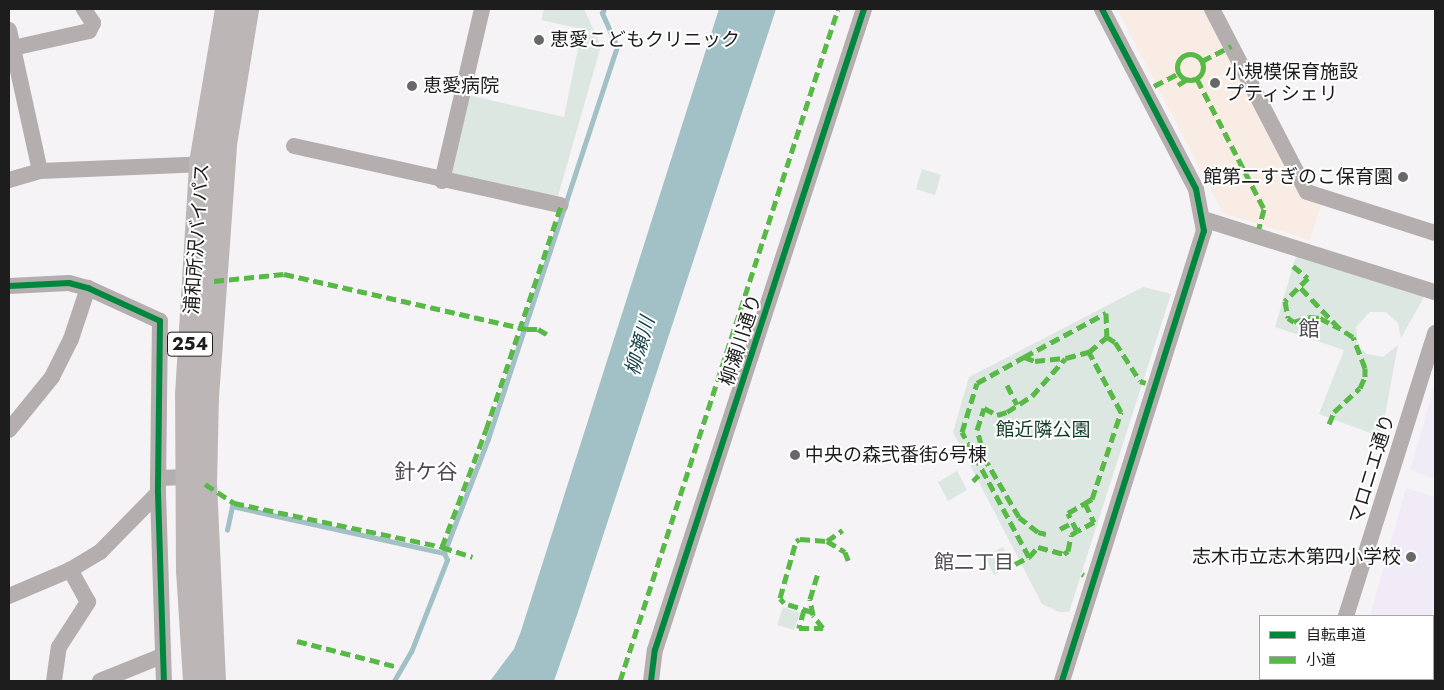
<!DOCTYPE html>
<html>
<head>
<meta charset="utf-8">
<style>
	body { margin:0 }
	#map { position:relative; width:1444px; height:690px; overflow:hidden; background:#f5f3f5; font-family:Jost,"Noto Sans JP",sans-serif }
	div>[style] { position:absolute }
	.commercial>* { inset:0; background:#f8ece4 }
	.education>* { inset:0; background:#f1ebf8 }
	.green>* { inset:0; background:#dbe7e0 }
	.water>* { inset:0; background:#a1c1c6 }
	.stream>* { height:4.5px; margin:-2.25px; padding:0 2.25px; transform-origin:2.25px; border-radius:2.25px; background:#a1c1c6 }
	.minor>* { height:16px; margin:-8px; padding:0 8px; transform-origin:8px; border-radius:8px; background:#b4aeae }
	.highway>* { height:24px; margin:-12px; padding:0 12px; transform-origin:12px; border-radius:12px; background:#bcb6b7 }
	.quiet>* { height:5px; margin-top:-2.5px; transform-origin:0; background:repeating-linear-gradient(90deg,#58b947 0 10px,transparent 0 15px) }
	.quiet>.ring { margin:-2.5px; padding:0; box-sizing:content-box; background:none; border:5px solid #58b947; border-radius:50% }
	.cycleway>* { height:6px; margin:-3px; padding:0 3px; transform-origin:3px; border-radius:3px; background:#00873e }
	.dots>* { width:14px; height:14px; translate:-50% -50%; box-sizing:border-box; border:2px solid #fff; border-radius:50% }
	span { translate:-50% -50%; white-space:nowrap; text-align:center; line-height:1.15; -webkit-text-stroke:4px #fff; paint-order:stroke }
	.shield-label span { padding:1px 4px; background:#fff; border:1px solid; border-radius:4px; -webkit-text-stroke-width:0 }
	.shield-label { font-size:18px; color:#1e1d1e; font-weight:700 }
	.poi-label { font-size:19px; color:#1e1d1e }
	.left { translate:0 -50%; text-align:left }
	.right { translate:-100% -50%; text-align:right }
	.street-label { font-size:19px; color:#1e1d1e }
	.park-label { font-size:19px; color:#113d26 }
	.water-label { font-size:20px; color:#1a454a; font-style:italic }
	.neighbourhood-label { font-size:20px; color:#4f4c4f }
	.quarter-label { font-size:21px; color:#4f4c4f }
	.frame { position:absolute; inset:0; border:10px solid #1e1d1e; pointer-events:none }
	.legend { position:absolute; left:1259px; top:615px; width:175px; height:65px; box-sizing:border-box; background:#fff; border:1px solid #a5a5a5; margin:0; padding:6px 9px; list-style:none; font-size:15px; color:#1e1d1e }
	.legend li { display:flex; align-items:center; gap:10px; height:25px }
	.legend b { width:25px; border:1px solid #a5a5a5 }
</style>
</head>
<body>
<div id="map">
	<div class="commercial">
		<i style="clip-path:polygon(1117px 9px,1206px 9px,1306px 200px,1321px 205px,1310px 240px,1223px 213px)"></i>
	</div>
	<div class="education">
		<i style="clip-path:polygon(1435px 384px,1435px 479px,1410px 470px)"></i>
		<i style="clip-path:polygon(1406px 488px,1435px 497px,1435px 681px,1352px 681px,1433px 679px,1433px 616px,1370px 616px)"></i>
	</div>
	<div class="green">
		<i style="clip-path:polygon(544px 9px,584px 9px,601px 46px,558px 196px,449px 174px,468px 95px,564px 117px,582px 29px,541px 20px)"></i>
		<i style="clip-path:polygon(922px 169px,941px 175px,935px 195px,916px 189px)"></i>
		<i style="clip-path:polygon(1296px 256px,1424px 297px,1401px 338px,1398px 323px,1386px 312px,1370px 312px,1356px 327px,1358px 347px,1367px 354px,1383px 357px,1398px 345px,1381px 437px,1319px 414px,1344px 350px,1275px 327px)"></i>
		<i style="clip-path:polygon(1143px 287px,1171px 294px,1069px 612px,1059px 612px,1042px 604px,953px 432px,969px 377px)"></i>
		<i style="clip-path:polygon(957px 471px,967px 490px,948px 501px,938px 482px)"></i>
		<i style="clip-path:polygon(1003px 547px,1012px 565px,994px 575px,985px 556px)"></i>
		<i style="clip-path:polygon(783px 607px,800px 613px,794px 630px,777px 625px)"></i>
	</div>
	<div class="water">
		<i style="clip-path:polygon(719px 9px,776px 9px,578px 612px,554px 681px,490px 681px,514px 649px,521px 631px)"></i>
	</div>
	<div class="stream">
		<i style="left:227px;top:530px;width:25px;rotate:-78deg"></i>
		<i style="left:232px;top:506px;width:217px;rotate:12.5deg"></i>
		<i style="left:444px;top:553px;width:122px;rotate:-68.9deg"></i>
		<i style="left:488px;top:439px;width:413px;rotate:-71.8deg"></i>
		<i style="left:617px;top:47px;width:37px;rotate:-114deg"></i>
		<i style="left:602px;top:13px;width:4px;rotate:-63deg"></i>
		<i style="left:394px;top:681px;width:34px;rotate:-60deg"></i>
		<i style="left:411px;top:652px;width:99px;rotate:-68.6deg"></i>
		<i style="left:447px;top:560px;width:8px;rotate:-113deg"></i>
	</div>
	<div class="minor">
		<i style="left:1212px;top:9px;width:206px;rotate:62.6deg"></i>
		<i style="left:1307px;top:192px;width:134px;rotate:17.8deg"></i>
		<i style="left:9px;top:30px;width:144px;rotate:77.6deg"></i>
		<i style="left:13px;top:48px;width:78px;rotate:-12.6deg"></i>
		<i style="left:89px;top:31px;width:9px;rotate:-63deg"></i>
		<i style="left:93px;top:23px;width:17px;rotate:-123deg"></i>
		<i style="left:294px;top:146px;width:273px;rotate:12.5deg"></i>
		<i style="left:9px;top:180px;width:32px;rotate:-16deg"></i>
		<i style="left:40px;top:171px;width:170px;rotate:-2.4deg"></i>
		<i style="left:442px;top:181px;width:177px;rotate:-76.9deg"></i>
		<i style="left:1203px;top:219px;width:243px;rotate:17.5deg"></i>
		<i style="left:9px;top:286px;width:60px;rotate:-2.9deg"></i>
		<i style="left:69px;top:283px;width:20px;rotate:15deg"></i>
		<i style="left:88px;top:288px;width:79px;rotate:24.6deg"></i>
		<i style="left:160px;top:321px;width:172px;rotate:90.7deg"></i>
		<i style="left:158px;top:493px;width:188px;rotate:88.2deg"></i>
		<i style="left:9px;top:430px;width:68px;rotate:-50.9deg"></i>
		<i style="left:52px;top:377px;width:42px;rotate:-63.4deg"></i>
		<i style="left:71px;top:339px;width:54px;rotate:-71.6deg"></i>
		<i style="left:158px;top:478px;width:29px;rotate:-2deg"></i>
		<i style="left:187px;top:477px;width:11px;rotate:22deg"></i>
		<i style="left:9px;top:596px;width:66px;rotate:-23.1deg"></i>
		<i style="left:70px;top:570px;width:35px;rotate:-31deg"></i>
		<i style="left:100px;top:552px;width:83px;rotate:-45.5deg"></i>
		<i style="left:1346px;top:616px;width:297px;rotate:-72.5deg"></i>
		<i style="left:54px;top:681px;width:34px;rotate:-82deg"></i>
		<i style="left:59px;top:647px;width:54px;rotate:-57.2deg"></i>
		<i style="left:88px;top:602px;width:37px;rotate:-119deg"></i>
		<i style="left:100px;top:681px;width:67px;rotate:-22deg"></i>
		<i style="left:651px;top:681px;width:31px;rotate:-83deg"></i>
		<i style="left:655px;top:650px;width:674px;rotate:-71.94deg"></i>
		<i style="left:1062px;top:681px;width:472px;rotate:-72.5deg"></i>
		<i style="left:1204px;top:231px;width:43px;rotate:-100.8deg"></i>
		<i style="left:1196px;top:189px;width:203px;rotate:-117.6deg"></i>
		<i style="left:1326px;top:681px;width:2px;rotate:-90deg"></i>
	</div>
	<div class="highway">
		<i style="left:195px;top:681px;width:110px;rotate:-93.6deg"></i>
		<i style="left:188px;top:571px;width:176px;rotate:-90.3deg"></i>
		<i style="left:187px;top:395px;width:232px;rotate:-86.5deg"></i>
		<i style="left:201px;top:163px;width:156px;rotate:-80.4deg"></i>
		<i style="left:214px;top:681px;width:197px;rotate:-92.6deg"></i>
		<i style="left:205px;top:484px;width:87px;rotate:-88.7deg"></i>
		<i style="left:207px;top:397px;width:254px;rotate:-85.9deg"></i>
		<i style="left:225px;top:144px;width:137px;rotate:-80.7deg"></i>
	</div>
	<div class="quiet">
		<i class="ring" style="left:1177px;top:54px;width:21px;height:21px"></i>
		<i style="left:1202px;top:61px;width:33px;rotate:-27deg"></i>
		<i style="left:1197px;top:79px;width:146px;rotate:62.7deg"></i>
		<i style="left:1264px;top:209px;width:20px;rotate:105deg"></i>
		<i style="left:1178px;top:85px;width:9px;rotate:-32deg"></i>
		<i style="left:1154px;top:86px;width:28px;rotate:-27deg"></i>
		<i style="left:1293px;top:266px;width:19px;rotate:39deg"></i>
		<i style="left:1308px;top:278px;width:33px;rotate:135deg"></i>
		<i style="left:1285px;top:301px;width:17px;rotate:80deg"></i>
		<i style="left:1288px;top:318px;width:7px;rotate:34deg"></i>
		<i style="left:1294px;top:322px;width:16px;rotate:-18deg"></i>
		<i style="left:1309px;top:317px;width:11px;rotate:5deg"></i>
		<i style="left:1320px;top:318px;width:21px;rotate:28deg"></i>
		<i style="left:1339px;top:328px;width:57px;rotate:-133.6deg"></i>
		<i style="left:214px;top:281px;width:70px;rotate:-5.7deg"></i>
		<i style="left:284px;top:274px;width:249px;rotate:12.8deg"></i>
		<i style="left:527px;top:329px;width:11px"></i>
		<i style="left:538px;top:329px;width:12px;rotate:31deg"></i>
		<i style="left:1024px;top:357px;width:93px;rotate:-28.2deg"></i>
		<i style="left:1106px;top:313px;width:24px;rotate:88deg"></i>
		<i style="left:1007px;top:385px;width:22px;rotate:63deg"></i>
		<i style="left:1329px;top:424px;width:13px;rotate:-67deg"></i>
		<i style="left:1334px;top:412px;width:35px;rotate:-43deg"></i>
		<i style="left:1360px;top:388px;width:12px;rotate:-66deg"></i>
		<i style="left:1365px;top:377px;width:9px;rotate:-90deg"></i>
		<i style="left:1365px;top:368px;width:33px;rotate:-111deg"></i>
		<i style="left:1353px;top:337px;width:17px;rotate:-147deg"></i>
		<i style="left:973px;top:481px;width:8px;rotate:-45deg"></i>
		<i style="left:205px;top:484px;width:35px;rotate:33deg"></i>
		<i style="left:234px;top:503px;width:213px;rotate:11.9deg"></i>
		<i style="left:442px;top:547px;width:32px;rotate:18deg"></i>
		<i style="left:1085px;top:503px;width:8px;rotate:-30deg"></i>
		<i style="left:1092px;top:499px;width:92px;rotate:-71.6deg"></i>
		<i style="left:1121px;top:412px;width:68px;rotate:-118.1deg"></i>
		<i style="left:1085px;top:503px;width:21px;rotate:65deg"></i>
		<i style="left:1094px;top:522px;width:19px;rotate:152deg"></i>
		<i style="left:1077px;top:531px;width:20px;rotate:-117deg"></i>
		<i style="left:1068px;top:513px;width:20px;rotate:-30deg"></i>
		<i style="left:1060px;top:529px;width:13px;rotate:-27deg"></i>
		<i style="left:1046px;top:534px;width:8px;rotate:-166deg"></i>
		<i style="left:1038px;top:532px;width:24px;rotate:-142deg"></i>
		<i style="left:1019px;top:517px;width:67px;rotate:-120.4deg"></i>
		<i style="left:985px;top:459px;width:30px;rotate:-105deg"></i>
		<i style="left:977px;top:430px;width:23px;rotate:-72deg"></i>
		<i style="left:984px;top:408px;width:15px;rotate:28deg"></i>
		<i style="left:997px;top:415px;width:10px;rotate:-17deg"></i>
		<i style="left:1007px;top:412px;width:30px;rotate:-33deg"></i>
		<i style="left:1032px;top:396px;width:50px;rotate:-48.3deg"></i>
		<i style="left:827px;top:541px;width:19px;rotate:-35deg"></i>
		<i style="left:442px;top:547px;width:125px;rotate:-69.4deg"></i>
		<i style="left:486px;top:430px;width:239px;rotate:-71.5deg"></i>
		<i style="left:1029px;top:557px;width:142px;rotate:-118.2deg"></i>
		<i style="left:962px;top:432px;width:51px;rotate:-73deg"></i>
		<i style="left:977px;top:383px;width:54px;rotate:-29deg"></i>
		<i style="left:1024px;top:357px;width:12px;rotate:20deg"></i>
		<i style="left:1035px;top:361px;width:31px;rotate:-6deg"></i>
		<i style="left:1066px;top:358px;width:24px;rotate:-15deg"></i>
		<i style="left:1089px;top:352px;width:23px;rotate:-40deg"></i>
		<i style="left:1107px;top:337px;width:9px;rotate:32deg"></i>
		<i style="left:1115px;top:342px;width:46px;rotate:57.3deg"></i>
		<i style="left:1140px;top:381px;width:6px;rotate:18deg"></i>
		<i style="left:1015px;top:564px;width:16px;rotate:-27deg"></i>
		<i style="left:1029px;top:557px;width:13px;rotate:-48deg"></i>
		<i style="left:1038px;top:547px;width:27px;rotate:15deg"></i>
		<i style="left:1064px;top:554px;width:5px;rotate:-37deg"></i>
		<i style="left:1068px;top:551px;width:16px;rotate:-79deg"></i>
		<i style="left:1071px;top:535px;width:7px;rotate:-34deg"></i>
		<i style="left:1082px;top:574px;width:2px;rotate:27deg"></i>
		<i style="left:804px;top:610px;width:19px;rotate:106deg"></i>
		<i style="left:799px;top:628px;width:24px"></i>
		<i style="left:823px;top:628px;width:16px;rotate:-128deg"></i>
		<i style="left:813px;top:615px;width:16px;rotate:-101deg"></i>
		<i style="left:810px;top:599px;width:30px;rotate:-73deg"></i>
		<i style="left:812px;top:612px;width:29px;rotate:-162deg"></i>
		<i style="left:784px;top:603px;width:6px;rotate:-129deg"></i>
		<i style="left:780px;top:598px;width:59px;rotate:-74.3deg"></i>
		<i style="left:796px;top:541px;width:4px;rotate:-27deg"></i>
		<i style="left:800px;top:539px;width:27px;rotate:4deg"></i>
		<i style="left:827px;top:541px;width:21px;rotate:31deg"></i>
		<i style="left:845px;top:552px;width:9px;rotate:69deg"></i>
		<i style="left:297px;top:641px;width:104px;rotate:14.4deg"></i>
		<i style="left:620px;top:681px;width:706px;rotate:-72.03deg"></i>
	</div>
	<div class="cycleway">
		<i style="left:9px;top:286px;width:60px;rotate:-2.9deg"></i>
		<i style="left:69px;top:283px;width:20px;rotate:15deg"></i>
		<i style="left:88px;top:288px;width:79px;rotate:24.6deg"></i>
		<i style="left:160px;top:321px;width:172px;rotate:90.7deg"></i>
		<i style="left:158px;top:493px;width:188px;rotate:88.2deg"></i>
		<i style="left:651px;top:681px;width:31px;rotate:-83deg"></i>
		<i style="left:655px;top:650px;width:674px;rotate:-71.94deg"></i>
		<i style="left:1062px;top:681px;width:472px;rotate:-72.5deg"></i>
		<i style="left:1204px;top:231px;width:43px;rotate:-100.8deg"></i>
		<i style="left:1196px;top:189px;width:203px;rotate:-117.6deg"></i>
	</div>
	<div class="dots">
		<i style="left:539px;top:40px;background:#696869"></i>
		<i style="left:1215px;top:83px;background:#696869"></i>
		<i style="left:412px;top:86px;background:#696869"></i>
		<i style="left:1403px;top:177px;background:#696869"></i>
		<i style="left:795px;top:455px;background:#696869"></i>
		<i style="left:1411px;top:557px;background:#696869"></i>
	</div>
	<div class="shield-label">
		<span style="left:190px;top:344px">254</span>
	</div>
	<div class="poi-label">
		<span class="left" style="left:550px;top:40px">恵愛こどもクリニック</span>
		<span class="left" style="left:1225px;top:83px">小規模保育施設<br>プティシェリ</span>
		<span class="left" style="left:423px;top:86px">恵愛病院</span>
		<span class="right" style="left:1393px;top:177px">館第二すぎのこ保育園</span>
		<span class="left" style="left:805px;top:455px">中央の森弐番街6号棟</span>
		<span class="right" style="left:1401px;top:557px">志木市立志木第四小学校</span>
	</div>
	<div class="street-label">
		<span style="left:197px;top:239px;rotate:-86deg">浦和所沢バイパス</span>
		<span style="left:741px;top:340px;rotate:-72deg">柳瀬川通り</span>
		<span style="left:1372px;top:469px;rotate:-73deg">マロニエ通り</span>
	</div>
	<div class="park-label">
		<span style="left:1043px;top:430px">館近隣公園</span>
	</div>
	<div class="water-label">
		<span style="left:640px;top:346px;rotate:-74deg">柳瀬川</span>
	</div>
	<div class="neighbourhood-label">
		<span style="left:974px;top:562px">館二丁目</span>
	</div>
	<div class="quarter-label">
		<span style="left:1309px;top:329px">館</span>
		<span style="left:426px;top:472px">針ケ谷</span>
	</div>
	<div class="frame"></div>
	<ul class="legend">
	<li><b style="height:6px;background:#00873e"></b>自転車道</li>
	<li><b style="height:6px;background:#58b947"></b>小道</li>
	</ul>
</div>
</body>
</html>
